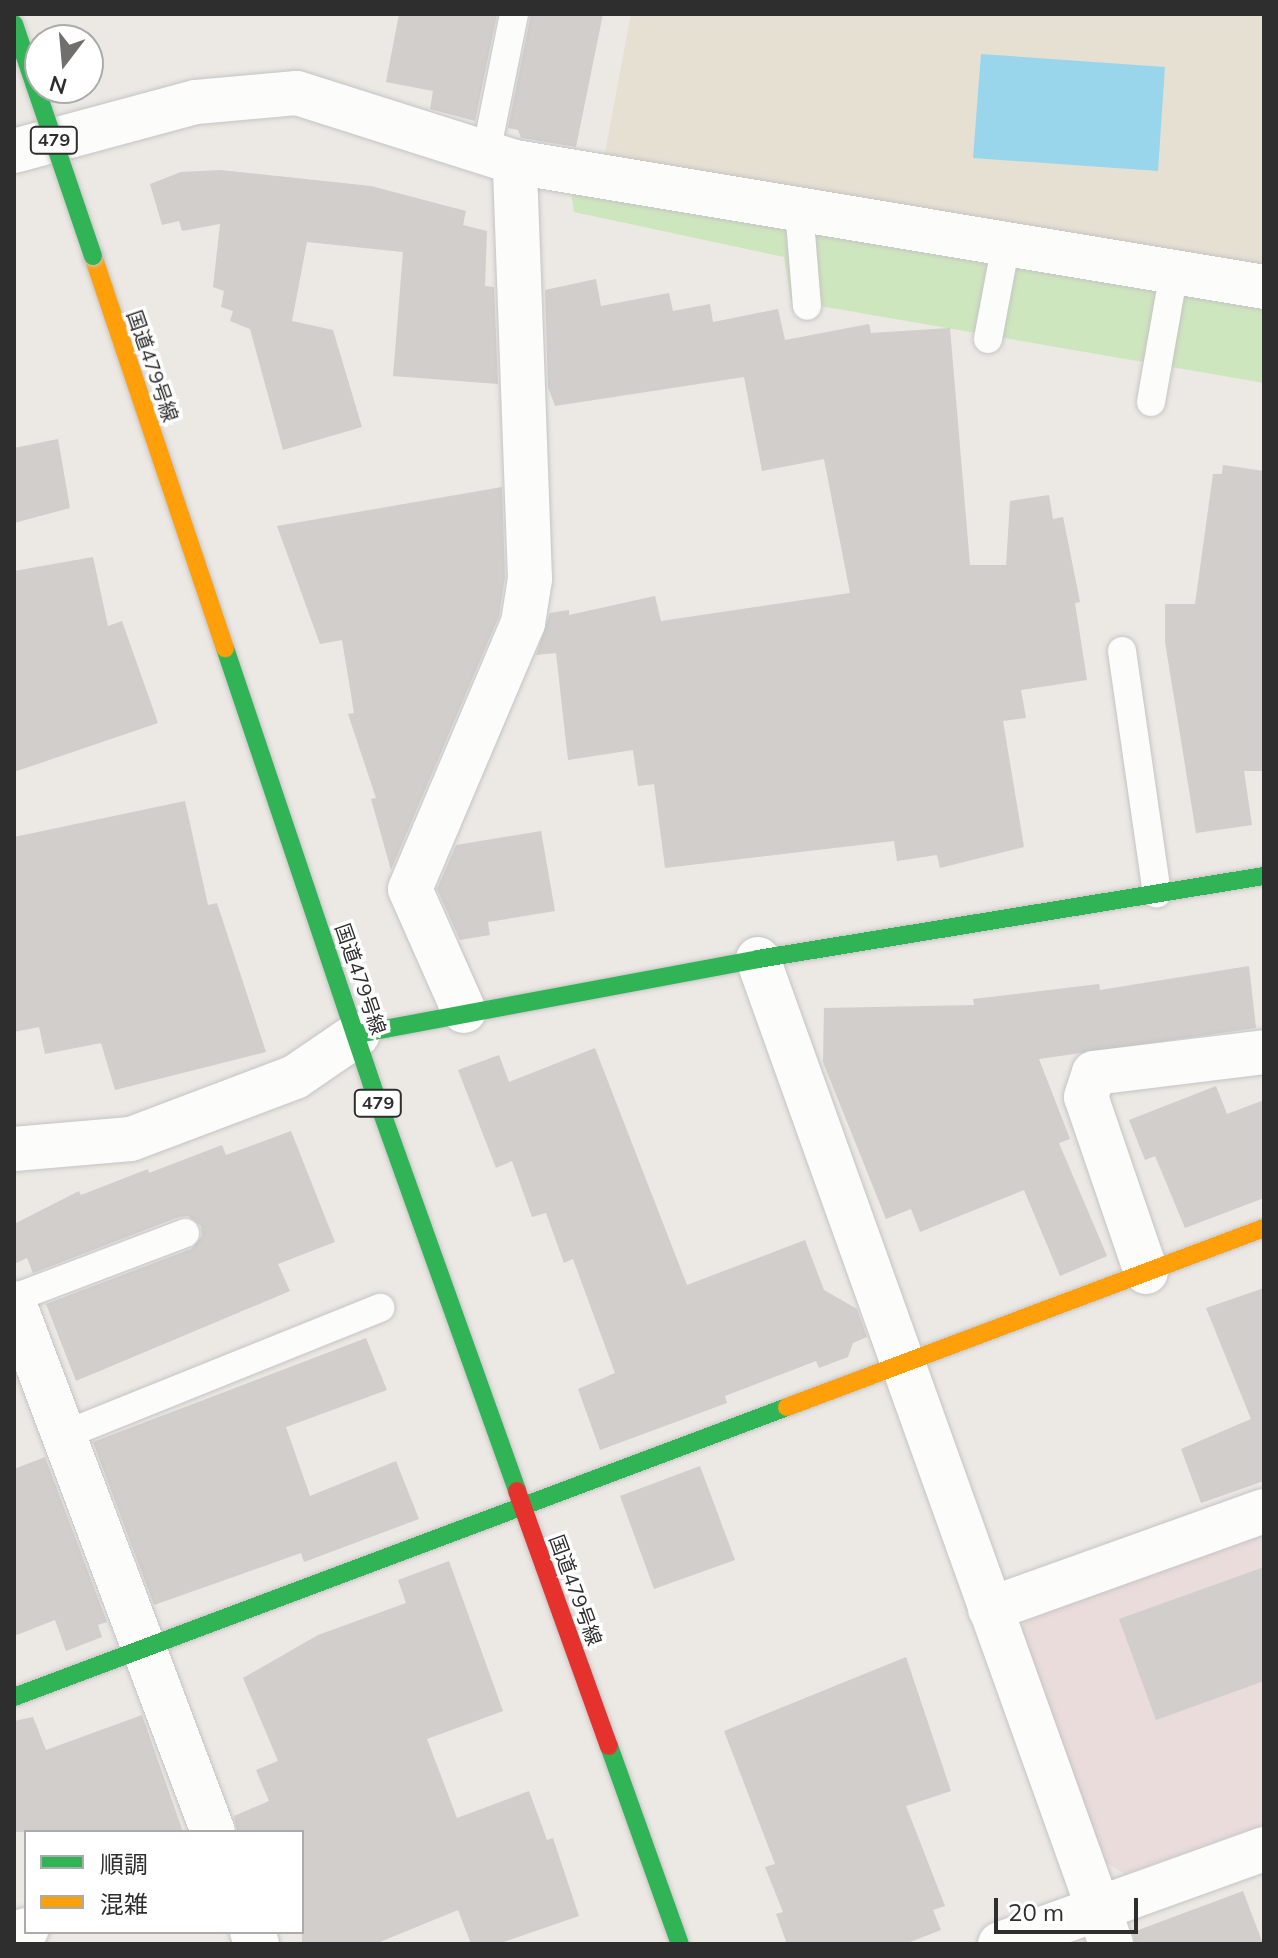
<!DOCTYPE html>
<html>
<head>
<meta charset="utf-8">
<style>
	body { margin:0 }
	#map { position:relative; width:1278px; height:1958px; overflow:hidden; background:#ece8e4; font-family:Mulish,"Noto Sans JP",sans-serif }
	div>[style] { position:absolute }
	.education>* { inset:0; background:#e6e0d3 }
	.medical>* { inset:0; background:#e9dcdb }
	.green>* { inset:0; background:#cee6be }
	.water>* { inset:0; background:#99d6ec }
	.building>* { inset:0; background:#d1cecb }
	.roads { filter:drop-shadow(0 0 2px #c5c4c5) drop-shadow(0 0 2px #c5c4c5) }
	.lane>* { height:28px; margin:-14px; padding:0 14px; transform-origin:14px; border-radius:14px; background:#fcfcfb }
	.street>* { height:44px; margin:-22px; padding:0 22px; transform-origin:22px; border-radius:22px; background:#fcfcfb }
	.fast>* { height:18px; margin:-9px; padding:0 9px; transform-origin:9px; border-radius:9px; background:#30b455 }
	.slow>* { height:18px; margin:-9px; padding:0 9px; transform-origin:9px; border-radius:9px; background:#ff9f0a }
	.jam>* { height:18px; margin:-9px; padding:0 9px; transform-origin:9px; border-radius:9px; background:#e5322d }
	.bridges { filter:drop-shadow(0 0 2px #c6c5c4) drop-shadow(0 0 2px #c6c5c4) }
	.fast-bridge>* { height:18px; margin:-9px; padding:0 9px; transform-origin:9px; border-radius:9px; background:#30b455 }
	span { translate:-50% -50%; white-space:nowrap; text-align:center; line-height:1.15; -webkit-text-stroke:7px #fff; paint-order:stroke }
	.shield-label span { padding:2px 6px; background:#fff; border:2px solid; border-radius:6px; -webkit-text-stroke-width:0 }
	.shield-label { font-size:18px; color:#2e2e2e; font-weight:700 }
	.street-label { font-size:20px; color:#2e2e2e }
	.frame { position:absolute; inset:0; border:16px solid #2e2e2e; pointer-events:none }
	.legend { position:absolute; left:24px; top:1830px; width:280px; height:104px; box-sizing:border-box; background:#fff; border:2px solid #ababab; margin:0; padding:10px 14px; list-style:none; font-size:24px; color:#2e2e2e }
	.legend li { display:flex; align-items:center; gap:16px; height:40px }
	.legend b { width:40px; border:2px solid #ababab }
	.north { position:absolute; left:24px; top:24px; width:80px; height:80px; box-sizing:border-box; background:#fff; border:2px solid #ababab; border-radius:50%; rotate:196deg; font-size:22px; font-weight:700; line-height:32px; text-align:center; color:#2e2e2e }
	.north::after { content:''; display:block; margin:auto; width:28px; height:36px; background:#706f6e; clip-path:polygon(50% 0,100% 100%,50% 72%,0 100%) }
	.scale { position:absolute; left:994px; top:1898px; width:144px; height:36px; box-sizing:border-box; border:4px solid #2e2e2e; border-top:0; padding-left:10px; font-size:24px; line-height:28px; white-space:nowrap; color:#2e2e2e; -webkit-text-stroke:6px #fff; paint-order:stroke }
</style>
</head>
<body>
<div id="map">
	<div class="education">
		<i style="clip-path:polygon(631px 14px,1264px 14px,1264px 266px,604px 158px)"></i>
	</div>
	<div class="medical">
		<i style="clip-path:polygon(1264px 1532px,1264px 1824px,1125px 1874px,1100px 1859px,1015px 1647px,1027px 1616px)"></i>
	</div>
	<div class="green">
		<i style="clip-path:polygon(570px 186px,1264px 303px,1264px 383px,791px 301px,784px 257px,574px 212px)"></i>
	</div>
	<div class="water">
		<i style="clip-path:polygon(981px 54px,1165px 67px,1158px 171px,973px 158px)"></i>
	</div>
	<div class="building">
		<i style="clip-path:polygon(399px 14px,497px 14px,475px 121px,430px 109px,433px 91px,386px 82px)"></i>
		<i style="clip-path:polygon(531px 14px,603px 14px,576px 147px,521px 138px,518px 130px,508px 128px)"></i>
		<i style="clip-path:polygon(220px 170px,371px 186px,466px 211px,463px 225px,487px 231px,485px 286px,494px 287px,498px 384px,393px 376px,403px 252px,307px 242px,292px 321px,333px 330px,362px 427px,283px 450px,250px 329px,230px 321px,233px 311px,221px 307px,224px 291px,213px 287px,220px 224px,182px 231px,179px 221px,162px 225px,150px 184px,181px 172px)"></i>
		<i style="clip-path:polygon(596px 279px,601px 306px,669px 293px,673px 311px,710px 304px,713px 322px,778px 309px,785px 340px,869px 324px,871px 333px,950px 328px,970px 565px,1006px 565px,1010px 501px,1049px 495px,1053px 519px,1063px 517px,1080px 602px,1075px 603px,1087px 680px,1021px 690px,1026px 718px,1003px 721px,1024px 847px,940px 868px,937px 855px,897px 861px,894px 841px,665px 868px,654px 784px,638px 786px,633px 750px,568px 760px,556px 653px,536px 655px,550px 613px,569px 610px,569px 615px,655px 596px,661px 621px,850px 593px,824px 459px,762px 471px,744px 377px,555px 406px,548px 387px,545px 290px)"></i>
		<i style="clip-path:polygon(58px 439px,70px 508px,14px 523px,14px 448px)"></i>
		<i style="clip-path:polygon(1223px 465px,1264px 471px,1264px 771px,1244px 771px,1252px 825px,1196px 833px,1165px 642px,1165px 604px,1195px 604px,1213px 474px,1222px 474px)"></i>
		<i style="clip-path:polygon(502px 487px,505px 577px,499px 616px,391px 870px,371px 799px,376px 798px,348px 714px,354px 713px,342px 640px,320px 644px,277px 526px)"></i>
		<i style="clip-path:polygon(93px 557px,108px 626px,122px 621px,158px 723px,14px 772px,14px 571px)"></i>
		<i style="clip-path:polygon(185px 801px,208px 905px,217px 903px,266px 1052px,115px 1090px,101px 1043px,45px 1054px,39px 1027px,14px 1032px,14px 837px)"></i>
		<i style="clip-path:polygon(541px 831px,555px 911px,488px 922px,490px 935px,460px 940px,437px 889px,456px 845px)"></i>
		<i style="clip-path:polygon(1249px 966px,1256px 1028px,1039px 1059px,1070px 1139px,1059px 1143px,1107px 1256px,1060px 1276px,1024px 1190px,920px 1232px,911px 1209px,886px 1219px,823px 1062px,824px 1008px,974px 1005px,973px 999px,1099px 984px,1100px 990px)"></i>
		<i style="clip-path:polygon(595px 1048px,687px 1285px,805px 1240px,824px 1290px,857px 1309px,867px 1337px,853px 1343px,848px 1357px,819px 1368px,816px 1361px,725px 1396px,727px 1403px,600px 1450px,578px 1389px,615px 1373px,573px 1259px,564px 1263px,546px 1213px,532px 1217px,512px 1161px,496px 1168px,458px 1070px,499px 1055px,509px 1082px)"></i>
		<i style="clip-path:polygon(1216px 1086px,1227px 1114px,1264px 1100px,1264px 1198px,1185px 1228px,1155px 1156px,1145px 1160px,1129px 1120px)"></i>
		<i style="clip-path:polygon(291px 1131px,335px 1242px,278px 1264px,290px 1291px,76px 1381px,46px 1304px,191px 1249px,202px 1236px,201px 1226px,188px 1216px,179px 1217px,33px 1273px,27px 1258px,14px 1264px,14px 1224px,79px 1191px,81px 1195px,148px 1169px,149px 1173px,222px 1145px,226px 1155px)"></i>
		<i style="clip-path:polygon(1264px 1288px,1264px 1481px,1201px 1503px,1181px 1449px,1251px 1419px,1206px 1308px)"></i>
		<i style="clip-path:polygon(366px 1338px,387px 1390px,286px 1427px,310px 1496px,396px 1461px,419px 1519px,304px 1562px,301px 1553px,154px 1605px,93px 1442px)"></i>
		<i style="clip-path:polygon(45px 1457px,107px 1622px,98px 1625px,102px 1637px,66px 1651px,55px 1620px,14px 1636px,14px 1469px)"></i>
		<i style="clip-path:polygon(700px 1466px,735px 1560px,654px 1589px,620px 1496px)"></i>
		<i style="clip-path:polygon(449px 1561px,503px 1711px,427px 1739px,457px 1818px,529px 1791px,547px 1840px,553px 1838px,579px 1916px,498px 1944px,471px 1944px,458px 1910px,375px 1944px,302px 1944px,302px 1832px,237px 1832px,234px 1816px,269px 1801px,256px 1770px,278px 1761px,243px 1678px,318px 1635px,406px 1603px,398px 1580px)"></i>
		<i style="clip-path:polygon(1264px 1567px,1264px 1681px,1156px 1720px,1119px 1619px)"></i>
		<i style="clip-path:polygon(906px 1657px,951px 1791px,906px 1806px,945px 1906px,933px 1910px,941px 1930px,905px 1944px,787px 1944px,776px 1914px,783px 1912px,765px 1867px,775px 1864px,724px 1731px)"></i>
		<i style="clip-path:polygon(142px 1715px,183px 1832px,14px 1832px,14px 1721px,33px 1717px,46px 1750px)"></i>
		<i style="clip-path:polygon(1243px 1891px,1263px 1944px,1135px 1944px,1133px 1932px)"></i>
	</div>
	<div class="roads">
		<div class="lane">
			<i style="left:486px;top:153px;width:142px;rotate:-78.6deg"></i>
			<i style="left:799px;top:209px;width:97px;rotate:85.3deg"></i>
			<i style="left:988px;top:339px;width:97px;rotate:-79.3deg"></i>
			<i style="left:1151px;top:402px;width:132px;rotate:-80deg"></i>
			<i style="left:1122px;top:651px;width:245px;rotate:81.8deg"></i>
			<i style="left:14px;top:1298px;width:183px;rotate:-20.8deg"></i>
			<i style="left:64px;top:1435px;width:341px;rotate:-21.9deg"></i>
		</div>
		<div class="street">
			<i style="left:14px;top:151px;width:188px;rotate:-15.1deg"></i>
			<i style="left:196px;top:102px;width:101px;rotate:-5.1deg"></i>
			<i style="left:297px;top:93px;width:229px;rotate:17.6deg"></i>
			<i style="left:515px;top:162px;width:759px;rotate:9.47deg"></i>
			<i style="left:758px;top:959px;width:1046px;rotate:70.28deg"></i>
			<i style="left:464px;top:1011px;width:133px;rotate:-113.9deg"></i>
			<i style="left:410px;top:889px;width:289px;rotate:-67deg"></i>
			<i style="left:523px;top:623px;width:45px;rotate:-81deg"></i>
			<i style="left:530px;top:579px;width:417px;rotate:-92.1deg"></i>
			<i style="left:14px;top:1149px;width:117px;rotate:-4.9deg"></i>
			<i style="left:131px;top:1139px;width:175px;rotate:-20.7deg"></i>
			<i style="left:295px;top:1077px;width:76px;rotate:-34.3deg"></i>
			<i style="left:1146px;top:1272px;width:185px;rotate:-108.9deg"></i>
			<i style="left:1086px;top:1097px;width:25px;rotate:-72deg"></i>
			<i style="left:1094px;top:1073px;width:171px;rotate:-7deg"></i>
			<i style="left:14px;top:1303px;width:565px;rotate:69.38deg"></i>
			<i style="left:990px;top:1609px;width:291px;rotate:-19.7deg"></i>
			<i style="left:252px;top:1932px;width:13px;rotate:67deg"></i>
			<i style="left:14px;top:1934px;width:13px;rotate:-18deg"></i>
			<i style="left:1000px;top:1944px;width:281px;rotate:-19.8deg"></i>
		</div>
		<div class="fast">
			<i style="left:225px;top:648px;width:461px;rotate:71.4deg"></i>
			<i style="left:372px;top:1085px;width:431px;rotate:70.3deg"></i>
			<i style="left:358px;top:1034px;width:407px;rotate:-10.6deg"></i>
			<i style="left:758px;top:959px;width:513px;rotate:-9.32deg"></i>
			<i style="left:14px;top:1697px;width:826px;rotate:-20.56deg"></i>
			<i style="left:609px;top:1746px;width:210px;rotate:70.3deg"></i>
		</div>
		<div class="slow">
			<i style="left:93px;top:256px;width:414px;rotate:71.4deg"></i>
			<i style="left:787px;top:1407px;width:509px;rotate:-20.57deg"></i>
		</div>
		<div class="jam">
			<i style="left:517px;top:1491px;width:271px;rotate:70.2deg"></i>
		</div>
	</div>
	<div class="bridges">
		<div class="fast-bridge">
			<i style="left:14px;top:24px;width:245px;rotate:71.2deg"></i>
		</div>
	</div>
	<div class="shield-label">
		<span style="left:54px;top:140px">479</span>
		<span style="left:378px;top:1103px">479</span>
	</div>
	<div class="street-label">
		<span style="left:153px;top:366px;rotate:71deg">国道479号線</span>
		<span style="left:361px;top:979px;rotate:71deg">国道479号線</span>
		<span style="left:576px;top:1590px;rotate:70deg">国道479号線</span>
	</div>
	<div class="frame"></div>
	<ul class="legend">
	<li><b style="height:10px;background:#30b455"></b>順調</li>
	<li><b style="height:10px;background:#ff9f0a"></b>混雑</li>
	</ul>
	<div class="north">N</div>
	<div class="scale">20 m</div>
</div>
</body>
</html>
